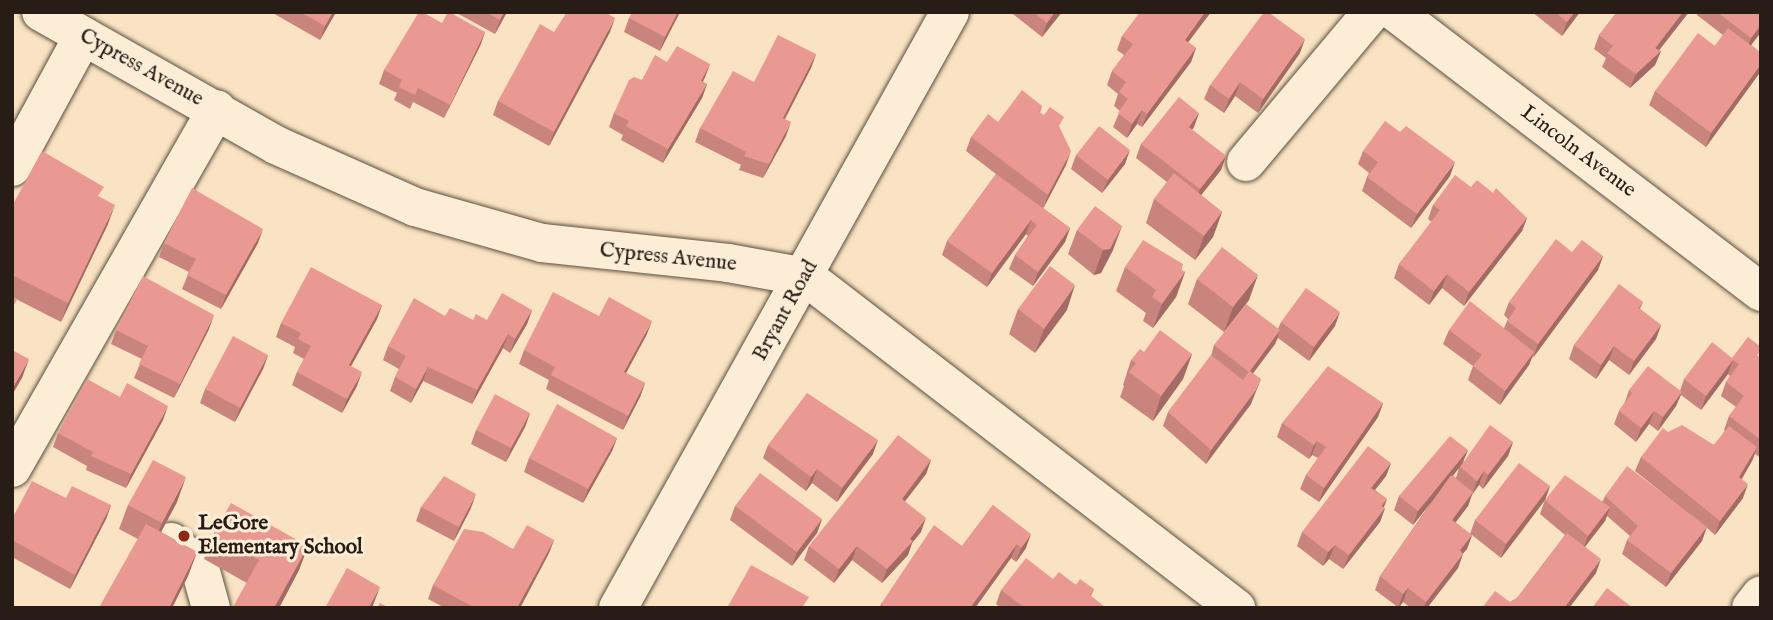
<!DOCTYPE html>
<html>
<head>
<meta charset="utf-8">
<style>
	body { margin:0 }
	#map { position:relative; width:1773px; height:620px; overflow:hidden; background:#fae3c2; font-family:"IM FELL English",serif }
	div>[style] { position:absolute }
	.roads { filter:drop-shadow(0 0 2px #5c4e41) drop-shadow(0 0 2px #5c4e41) }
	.minor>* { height:38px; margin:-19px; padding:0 19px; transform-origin:19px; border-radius:19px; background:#fcedd7 }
	.wall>* { inset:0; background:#c9847e }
	.shaded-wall>* { inset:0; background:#a46b66 }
	.building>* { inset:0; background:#ea9992 }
	.dots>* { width:19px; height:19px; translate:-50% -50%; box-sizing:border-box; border:4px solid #fcedd7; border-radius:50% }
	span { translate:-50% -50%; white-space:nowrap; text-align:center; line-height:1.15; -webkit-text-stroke:6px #fcedd7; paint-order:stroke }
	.street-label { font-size:21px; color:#281c16 }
	.poi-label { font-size:21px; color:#281c16; font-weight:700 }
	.left { translate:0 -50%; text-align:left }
	.frame { position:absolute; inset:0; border:14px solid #281c16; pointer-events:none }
</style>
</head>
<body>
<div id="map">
	<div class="roads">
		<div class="minor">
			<i style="left:41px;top:12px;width:270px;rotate:29.5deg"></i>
			<i style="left:276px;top:145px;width:152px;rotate:24deg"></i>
			<i style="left:415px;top:207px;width:132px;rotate:15.8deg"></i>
			<i style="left:542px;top:243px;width:187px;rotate:6.1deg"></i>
			<i style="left:728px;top:263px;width:79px;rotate:10.2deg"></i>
			<i style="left:806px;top:277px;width:543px;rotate:37.59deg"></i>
			<i style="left:1395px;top:12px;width:461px;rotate:37.4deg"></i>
			<i style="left:1246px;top:162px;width:196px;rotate:-50deg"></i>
			<i style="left:12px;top:167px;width:149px;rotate:-61.5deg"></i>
			<i style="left:12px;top:468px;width:413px;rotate:-60.3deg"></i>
			<i style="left:171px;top:542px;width:39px;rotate:42deg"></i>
			<i style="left:200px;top:568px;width:41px;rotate:74.6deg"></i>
			<i style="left:618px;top:608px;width:682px;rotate:-60.88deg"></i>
			<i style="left:1751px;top:608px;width:16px;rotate:-52deg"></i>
		</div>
	</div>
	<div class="wall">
		<i style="clip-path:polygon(271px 12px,336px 12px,320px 40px)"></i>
		<i style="clip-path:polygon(455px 12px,507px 12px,495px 34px)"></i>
		<i style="clip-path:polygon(680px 12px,660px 51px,624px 32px,629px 18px)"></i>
		<i style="clip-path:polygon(1013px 12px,1062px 12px,1042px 37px,1013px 14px)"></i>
		<i style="clip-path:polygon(1211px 12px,1188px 42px,1196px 48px,1191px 62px,1142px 127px,1137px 124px,1127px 138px,1113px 127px,1120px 111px,1114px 106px,1118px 94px,1107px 85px,1112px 71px,1124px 55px,1117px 50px,1122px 36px)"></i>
		<i style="clip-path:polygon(1532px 12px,1580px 12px,1562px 36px)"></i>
		<i style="clip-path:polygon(1617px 12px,1689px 12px,1659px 50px,1661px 51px,1655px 65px,1630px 88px,1602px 67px,1606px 58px,1594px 49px,1599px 35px)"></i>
		<i style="clip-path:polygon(1698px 12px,1761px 12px,1761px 32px,1751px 45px,1761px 53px,1761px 71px,1706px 147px,1649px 105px,1655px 91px,1715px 46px,1723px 35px,1697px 15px)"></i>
		<i style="clip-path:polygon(442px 23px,485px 32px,480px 46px,444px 118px,413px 102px,410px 109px,394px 100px,397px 93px,379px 84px,384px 70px)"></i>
		<i style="clip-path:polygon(554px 32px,610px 32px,549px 146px,493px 115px,498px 101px)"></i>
		<i style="clip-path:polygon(1300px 53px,1258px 113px,1235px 96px,1224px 113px,1204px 99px,1210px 85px)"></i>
		<i style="clip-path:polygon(816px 54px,811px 68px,785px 119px,786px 136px,763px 178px,739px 170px,741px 165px,695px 142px,700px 128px,754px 82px)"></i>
		<i style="clip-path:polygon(667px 62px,710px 64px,703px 82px,707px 84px,702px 98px,663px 163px,621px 140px,623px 135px,609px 127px,614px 113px,642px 80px)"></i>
		<i style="clip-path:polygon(1042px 106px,1040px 113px,1060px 129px,1066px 165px,1043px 208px,1070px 228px,1065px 242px,1033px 286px,1009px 269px,1015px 255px,1028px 236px,1026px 234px,987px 287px,942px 255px,947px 241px,996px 174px,966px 151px,971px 137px,998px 122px)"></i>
		<i style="clip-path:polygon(1199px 113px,1192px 130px,1226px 156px,1221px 170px,1201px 195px,1222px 212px,1213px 237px,1195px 260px,1146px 223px,1154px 199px,1167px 182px,1136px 158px,1141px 144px)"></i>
		<i style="clip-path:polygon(1400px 132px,1450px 176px,1411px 228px,1362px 191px,1367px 177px,1369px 173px,1358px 164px,1363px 151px)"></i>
		<i style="clip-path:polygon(1076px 155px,1125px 164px,1102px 193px,1071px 169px)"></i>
		<i style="clip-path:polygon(1471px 187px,1527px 218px,1522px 231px,1464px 306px,1442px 288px,1429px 305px,1394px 278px,1399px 264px,1432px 222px,1428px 219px,1433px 205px)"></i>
		<i style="clip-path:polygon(100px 197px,108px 224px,61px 322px,12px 297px,12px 206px)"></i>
		<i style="clip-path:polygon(1077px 230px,1113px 250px,1101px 273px,1094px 275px,1068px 254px)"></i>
		<i style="clip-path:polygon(164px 243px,258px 243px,221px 309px,182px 289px,189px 272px,159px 257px)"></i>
		<i style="clip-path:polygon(1603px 256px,1598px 270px,1532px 358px,1529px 365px,1500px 405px,1468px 380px,1473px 366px,1443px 344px,1449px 330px,1504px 328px,1508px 319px,1504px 315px,1509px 302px)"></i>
		<i style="clip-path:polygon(1125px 267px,1181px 270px,1185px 272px,1176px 297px,1153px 328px,1143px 321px,1146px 313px,1116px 291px)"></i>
		<i style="clip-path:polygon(1197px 279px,1249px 300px,1224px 332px,1188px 304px)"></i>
		<i style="clip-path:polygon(1643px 302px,1640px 309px,1661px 325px,1656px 339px,1629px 375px,1609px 360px,1596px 379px,1569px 359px,1574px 345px)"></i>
		<i style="clip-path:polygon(382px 305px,377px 319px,351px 366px,357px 386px,342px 413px,292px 385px,297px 372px,304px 359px,293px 353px,295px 347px,276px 337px,281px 323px)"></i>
		<i style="clip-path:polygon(1018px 309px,1067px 310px,1035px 353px,1009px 334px)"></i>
		<i style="clip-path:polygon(532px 310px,527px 324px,510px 353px,503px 348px,472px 404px,423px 381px,411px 403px,390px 391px,395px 377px,399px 369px,383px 360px,388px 346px,445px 316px,473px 320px,487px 320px)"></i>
		<i style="clip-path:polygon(599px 316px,647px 334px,626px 373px,645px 383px,640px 397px,623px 430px,546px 389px,549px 380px,519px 364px,524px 350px)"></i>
		<i style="clip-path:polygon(1281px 322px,1335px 326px,1309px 361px,1278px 338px,1275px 344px,1253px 373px,1251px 404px,1206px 464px,1163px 426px,1168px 412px,1211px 356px,1214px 345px,1278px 329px)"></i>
		<i style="clip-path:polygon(209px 329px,174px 398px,134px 378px,142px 359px,111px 344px,116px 330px)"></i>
		<i style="clip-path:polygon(1144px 352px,1192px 354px,1183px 379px,1153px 421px,1120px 397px,1124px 386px,1123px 385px,1131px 360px)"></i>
		<i style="clip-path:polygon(268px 355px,263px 369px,235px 422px,200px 403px,205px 389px)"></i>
		<i style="clip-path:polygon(1759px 357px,1761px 358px,1761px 458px,1755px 454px,1752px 461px,1742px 479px,1743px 498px,1715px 535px,1706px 527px,1702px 541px,1666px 587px,1622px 554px,1627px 540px,1630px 536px,1607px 516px,1605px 521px,1585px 547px,1596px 573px,1569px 608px,1482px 608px,1510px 602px,1517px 598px,1565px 535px,1540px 514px,1545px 500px,1603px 501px,1605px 496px,1690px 515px,1635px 471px,1641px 457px,1668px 432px,1714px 445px,1725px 431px,1724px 430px,1729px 416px,1736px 407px,1721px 396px,1726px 382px,1730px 376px,1728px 374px,1701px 410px,1681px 395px,1676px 406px,1658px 431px,1649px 424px,1636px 442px,1614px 424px,1619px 411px,1625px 402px,1629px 390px,1680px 391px,1684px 379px,1732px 358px)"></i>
		<i style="clip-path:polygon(1383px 403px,1378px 417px,1319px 502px,1300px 489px,1306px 475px,1318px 458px,1312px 455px,1309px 459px,1277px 437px,1282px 423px)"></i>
		<i style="clip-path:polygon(530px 413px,525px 427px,506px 462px,471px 444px,476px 430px)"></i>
		<i style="clip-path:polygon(163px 420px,126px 488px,86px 470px,87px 466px,53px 447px,58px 433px)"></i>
		<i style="clip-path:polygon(617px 438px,612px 451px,583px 503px,524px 472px,529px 458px)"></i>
		<i style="clip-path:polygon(evenodd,1513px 442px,1508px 456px,1483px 489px,1479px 485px,1472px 494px,1468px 506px,1455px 522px,1470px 534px,1475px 520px,1550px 486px,1545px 500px,1501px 558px,1472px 535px,1467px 549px,1463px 553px,1458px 568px,1427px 608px,1411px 608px,1403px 602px,1399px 608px,1375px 590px,1380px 576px,1432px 501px,1413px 525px,1394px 510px,1399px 496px,1468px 450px,1463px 462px,1513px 442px,1459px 468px,1456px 478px,1453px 476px,1459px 468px)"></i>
		<i style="clip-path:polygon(768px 445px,873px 454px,837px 502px,812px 483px,806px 491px,763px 458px)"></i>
		<i style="clip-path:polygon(931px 460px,926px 474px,905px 501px,921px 532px,912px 543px,908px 555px,882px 583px,852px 560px,834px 583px,804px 560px,809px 546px)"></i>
		<i style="clip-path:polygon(1391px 463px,1386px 476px,1375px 490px,1387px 499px,1383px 508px,1385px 508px,1380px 522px,1343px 569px,1329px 559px,1323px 566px,1297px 546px,1302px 532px)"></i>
		<i style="clip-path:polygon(66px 498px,111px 505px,106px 519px,70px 589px,12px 557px,12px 519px)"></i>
		<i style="clip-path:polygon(177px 502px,161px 532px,197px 552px,188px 576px,172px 608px,99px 608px,138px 539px,119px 529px,128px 505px)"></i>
		<i style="clip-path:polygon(993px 505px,1026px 548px,1016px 562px,1011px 558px,975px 608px,880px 608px,881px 604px,962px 546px)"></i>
		<i style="clip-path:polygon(735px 506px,822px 519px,817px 533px,792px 566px,730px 520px)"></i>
		<i style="clip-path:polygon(421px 507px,471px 508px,454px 541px,416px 521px)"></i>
		<i style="clip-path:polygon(213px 535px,308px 546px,299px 570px,279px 608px,233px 608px,247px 583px,204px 559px)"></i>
		<i style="clip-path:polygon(554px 540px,549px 553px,520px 608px,445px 608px,428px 599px,433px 585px,513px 549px)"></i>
		<i style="clip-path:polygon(1053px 579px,1094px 589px,1091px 596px,1105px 608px,1001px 608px,996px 604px,1001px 590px)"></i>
	</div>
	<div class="shaded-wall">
		<i style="clip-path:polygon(333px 12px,336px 12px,320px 40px,325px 26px)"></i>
		<i style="clip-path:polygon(504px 12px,507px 12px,495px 34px,500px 20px)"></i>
		<i style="clip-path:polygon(678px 12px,680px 12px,660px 51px,665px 37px)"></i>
		<i style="clip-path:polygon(1055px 12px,1062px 12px,1042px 37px,1047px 23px)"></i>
		<i style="clip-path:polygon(1205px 12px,1211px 12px,1180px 53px,1185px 40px)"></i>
		<i style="clip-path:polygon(1575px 12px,1580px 12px,1562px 36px,1567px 22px)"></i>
		<i style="clip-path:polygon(1683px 12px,1689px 12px,1653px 58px,1661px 51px,1655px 65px,1630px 88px,1636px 74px)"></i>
		<i style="clip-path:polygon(615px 18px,610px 32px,549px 146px,554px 132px)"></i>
		<i style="clip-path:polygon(1761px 25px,1761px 32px,1746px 52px,1751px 38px)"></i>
		<i style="clip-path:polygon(485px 32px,480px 46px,444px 118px,450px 105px)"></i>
		<i style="clip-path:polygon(1305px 39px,1300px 53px,1258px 113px,1263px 99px)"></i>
		<i style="clip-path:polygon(1196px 48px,1191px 62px,1142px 127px,1147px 114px)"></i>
		<i style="clip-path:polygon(816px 54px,811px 68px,778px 132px,783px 118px)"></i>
		<i style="clip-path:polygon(710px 64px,705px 77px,696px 95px,701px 81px)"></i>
		<i style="clip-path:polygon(1761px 64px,1761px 71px,1706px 147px,1711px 133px)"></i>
		<i style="clip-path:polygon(1240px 82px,1235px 96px,1224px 113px,1229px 99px)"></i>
		<i style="clip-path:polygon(707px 84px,702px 98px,663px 163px,668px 149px)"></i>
		<i style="clip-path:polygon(1142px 110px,1137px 124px,1127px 138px,1132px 124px)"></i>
		<i style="clip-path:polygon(1199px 113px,1194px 127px,1184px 141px,1189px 127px)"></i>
		<i style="clip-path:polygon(791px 122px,786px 136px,763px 178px,769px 164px)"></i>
		<i style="clip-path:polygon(1130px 150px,1125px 164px,1102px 193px,1108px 180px)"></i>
		<i style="clip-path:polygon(1071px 151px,1066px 165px,1043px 209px,1048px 195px)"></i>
		<i style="clip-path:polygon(1226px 156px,1221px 170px,1195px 203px,1200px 189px)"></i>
		<i style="clip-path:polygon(1455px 162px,1450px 176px,1411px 228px,1417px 214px)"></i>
		<i style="clip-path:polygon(115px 205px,108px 224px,61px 322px,68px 303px)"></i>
		<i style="clip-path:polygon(1222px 212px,1213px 237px,1195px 260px,1204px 236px)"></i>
		<i style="clip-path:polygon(1527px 218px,1522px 231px,1464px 306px,1469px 292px)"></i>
		<i style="clip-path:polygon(1031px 220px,1026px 234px,987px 287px,992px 273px)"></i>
		<i style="clip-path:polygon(1122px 226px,1113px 250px,1101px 273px,1094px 275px,1103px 250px)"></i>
		<i style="clip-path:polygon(1070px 228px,1065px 242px,1033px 286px,1038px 272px)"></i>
		<i style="clip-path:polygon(263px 229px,258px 243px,221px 309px,226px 295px)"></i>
		<i style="clip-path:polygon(1603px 256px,1598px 270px,1533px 358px,1538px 344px)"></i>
		<i style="clip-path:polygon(1183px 264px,1176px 285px,1185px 272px,1176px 297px,1153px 328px,1162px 304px)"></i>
		<i style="clip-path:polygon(1447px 274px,1442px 288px,1429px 305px,1434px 291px)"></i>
		<i style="clip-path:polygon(1258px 275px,1249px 300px,1224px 332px,1233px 307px)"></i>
		<i style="clip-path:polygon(1075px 285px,1067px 310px,1035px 353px,1044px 329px)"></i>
		<i style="clip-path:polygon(382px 305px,377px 319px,344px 379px,349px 365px)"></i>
		<i style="clip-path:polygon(532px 310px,527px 324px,510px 353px,515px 339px)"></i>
		<i style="clip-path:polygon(1340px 312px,1335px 326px,1309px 361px,1314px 347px)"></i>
		<i style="clip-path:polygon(214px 315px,209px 329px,174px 398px,180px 384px)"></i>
		<i style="clip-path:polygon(652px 321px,647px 334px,619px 386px,624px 372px)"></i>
		<i style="clip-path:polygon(1661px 325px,1656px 339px,1629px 375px,1634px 361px)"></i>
		<i style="clip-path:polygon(1280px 330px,1275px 344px,1245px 384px,1250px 371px)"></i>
		<i style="clip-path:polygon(508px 334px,503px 348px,472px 404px,477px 390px)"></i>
		<i style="clip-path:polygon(1614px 346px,1609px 360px,1596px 379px,1601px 365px)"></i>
		<i style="clip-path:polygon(1534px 352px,1529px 365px,1500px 405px,1505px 391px)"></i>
		<i style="clip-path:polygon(1192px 354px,1183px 379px,1153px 421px,1161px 396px)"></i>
		<i style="clip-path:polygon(268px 355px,263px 369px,235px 422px,240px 408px)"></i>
		<i style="clip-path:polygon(29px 359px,22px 378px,12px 395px,12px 389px)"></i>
		<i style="clip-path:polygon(1733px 360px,1728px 374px,1701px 410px,1706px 396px)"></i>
		<i style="clip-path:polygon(428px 367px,423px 381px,411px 403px,416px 389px)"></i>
		<i style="clip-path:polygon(362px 372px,357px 386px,342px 413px,347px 399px)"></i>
		<i style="clip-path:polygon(1261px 379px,1251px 404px,1206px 464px,1211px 450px)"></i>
		<i style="clip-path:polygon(645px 383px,640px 397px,623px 430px,628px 416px)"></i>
		<i style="clip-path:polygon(1682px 392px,1676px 406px,1658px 431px,1663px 417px)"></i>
		<i style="clip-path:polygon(1383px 403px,1378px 417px,1319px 502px,1324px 488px)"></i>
		<i style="clip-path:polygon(168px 406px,163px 420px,126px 488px,131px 474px)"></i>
		<i style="clip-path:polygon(1654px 411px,1649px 424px,1636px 442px,1641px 428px)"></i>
		<i style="clip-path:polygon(530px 413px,525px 427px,506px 462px,511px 448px)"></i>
		<i style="clip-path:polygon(617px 438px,612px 451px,583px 503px,588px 489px)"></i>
		<i style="clip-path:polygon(878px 440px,873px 454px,837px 502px,842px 488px)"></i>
		<i style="clip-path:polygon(1317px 441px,1312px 455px,1309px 459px,1314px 445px)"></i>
		<i style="clip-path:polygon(1513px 442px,1508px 456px,1483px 489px,1488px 475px)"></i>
		<i style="clip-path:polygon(1757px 447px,1752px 461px,1734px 491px,1739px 477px)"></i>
		<i style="clip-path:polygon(1468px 450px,1462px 464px,1413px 525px,1418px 511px)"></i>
		<i style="clip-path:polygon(931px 460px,926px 474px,896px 513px,902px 499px)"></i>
		<i style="clip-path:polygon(1391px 463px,1386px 476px,1366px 501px,1371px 488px)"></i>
		<i style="clip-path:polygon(817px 469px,812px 483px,806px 491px,811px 477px)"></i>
		<i style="clip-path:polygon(1484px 471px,1479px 485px,1472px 495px,1477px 481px)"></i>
		<i style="clip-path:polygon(186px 477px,177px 502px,153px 547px,162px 523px)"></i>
		<i style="clip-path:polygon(1748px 484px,1743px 498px,1715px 535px,1720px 521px)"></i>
		<i style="clip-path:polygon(1550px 486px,1545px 500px,1501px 558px,1506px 544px)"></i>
		<i style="clip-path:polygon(1473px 492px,1468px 506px,1447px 534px,1452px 520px)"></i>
		<i style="clip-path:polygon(476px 494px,471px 508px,454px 541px,459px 527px)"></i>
		<i style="clip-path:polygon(1387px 499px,1382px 512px,1385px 508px,1380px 522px,1343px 569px,1349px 555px)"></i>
		<i style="clip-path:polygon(111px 505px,106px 519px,70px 589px,75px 575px)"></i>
		<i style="clip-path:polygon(1610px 507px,1605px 521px,1583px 549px,1588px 536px)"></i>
		<i style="clip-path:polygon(926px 518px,921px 532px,912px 543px,908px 555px,882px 583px,887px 569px)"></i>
		<i style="clip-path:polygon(822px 519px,817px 533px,792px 566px,797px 552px)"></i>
		<i style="clip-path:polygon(1707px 527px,1702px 541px,1666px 587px,1671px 573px)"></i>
		<i style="clip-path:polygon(1031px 534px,1026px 548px,1016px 562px,1021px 548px)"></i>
		<i style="clip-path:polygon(1472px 535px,1467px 549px,1454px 564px,1460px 550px)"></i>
		<i style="clip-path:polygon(554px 540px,549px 553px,520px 608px,517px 608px)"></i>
		<i style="clip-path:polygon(1017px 544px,1011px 558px,975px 608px,970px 608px)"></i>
		<i style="clip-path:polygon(1335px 545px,1329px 559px,1323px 566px,1328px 552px)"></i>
		<i style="clip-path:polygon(308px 546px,299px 570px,279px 608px,274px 608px)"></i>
		<i style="clip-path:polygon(857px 546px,852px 560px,834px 583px,839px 569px)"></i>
		<i style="clip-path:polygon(197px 552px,188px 576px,172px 608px,169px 608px)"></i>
		<i style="clip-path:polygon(1463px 554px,1458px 568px,1427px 608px,1424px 608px,1426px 602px)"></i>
		<i style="clip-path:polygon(1601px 559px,1596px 573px,1569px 608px,1564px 608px)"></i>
		<i style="clip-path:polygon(380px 587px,372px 608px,368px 608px)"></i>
		<i style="clip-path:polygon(1408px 588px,1403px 602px,1398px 608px,1403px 594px)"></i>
	</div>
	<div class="building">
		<i style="clip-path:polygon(300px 12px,333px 12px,325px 26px)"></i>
		<i style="clip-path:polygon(419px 12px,422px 12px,442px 23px,448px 12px,449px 12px,485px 32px,450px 105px,418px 88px,415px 95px,399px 87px,402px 80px,384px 70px)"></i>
		<i style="clip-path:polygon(486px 12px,504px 12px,500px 20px)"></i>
		<i style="clip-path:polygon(567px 12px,605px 12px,615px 18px,554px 132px,498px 101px,540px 24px,554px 32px)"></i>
		<i style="clip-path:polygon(632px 12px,678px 12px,665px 37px,629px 18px)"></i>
		<i style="clip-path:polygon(1033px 12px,1055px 12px,1047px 23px)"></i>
		<i style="clip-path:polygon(1140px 12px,1205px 12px,1185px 40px,1196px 48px,1147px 114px,1142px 110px,1132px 124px,1118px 113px,1128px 99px,1119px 92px,1126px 82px,1112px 71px,1133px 44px,1122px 36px)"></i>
		<i style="clip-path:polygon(1264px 12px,1268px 12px,1305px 39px,1263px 99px,1240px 82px,1229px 99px,1210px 85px)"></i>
		<i style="clip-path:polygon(1555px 12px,1575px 12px,1567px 22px)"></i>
		<i style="clip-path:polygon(1617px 12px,1683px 12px,1655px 48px,1661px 51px,1636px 74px,1607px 53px,1613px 46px,1599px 35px)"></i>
		<i style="clip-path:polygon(1717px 12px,1761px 12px,1761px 25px,1751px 38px)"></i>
		<i style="clip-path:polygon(1728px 28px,1761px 53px,1761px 64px,1711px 133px,1655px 91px,1698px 33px,1715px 46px)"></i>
		<i style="clip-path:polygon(778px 35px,816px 54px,783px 118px,791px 122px,769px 164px,744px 156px,746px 152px,700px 128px,733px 71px,754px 82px)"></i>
		<i style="clip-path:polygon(677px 46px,710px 64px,701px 81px,707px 84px,668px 149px,626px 126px,629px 121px,614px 113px,629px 80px,634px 77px,642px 80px,655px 55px,667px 62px)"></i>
		<i style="clip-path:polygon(1022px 90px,1042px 106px,1039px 112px,1044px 115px,1050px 107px,1064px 117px,1059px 126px,1071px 151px,1048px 195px,971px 137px,988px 114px,998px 122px)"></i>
		<i style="clip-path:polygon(1179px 97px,1199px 113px,1189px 127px,1226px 156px,1200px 189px,1141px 144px)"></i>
		<i style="clip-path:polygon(1385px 121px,1400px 132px,1406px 126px,1455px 162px,1417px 214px,1367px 177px,1378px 162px,1363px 151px)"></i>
		<i style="clip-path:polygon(1099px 126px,1130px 150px,1108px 180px,1076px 155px)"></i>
		<i style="clip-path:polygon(42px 151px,104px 187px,98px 196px,115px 205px,68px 303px,12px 275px,12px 206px)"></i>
		<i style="clip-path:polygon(1174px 173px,1222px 212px,1204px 236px,1154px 199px)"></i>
		<i style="clip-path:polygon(996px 174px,1070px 228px,1038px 272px,1015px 255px,1037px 225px,1031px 220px,992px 273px,947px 241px)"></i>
		<i style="clip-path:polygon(1455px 175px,1471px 187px,1477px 180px,1493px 193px,1496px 188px,1527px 218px,1469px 292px,1447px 274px,1434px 291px,1399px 264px,1440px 210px,1433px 205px)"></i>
		<i style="clip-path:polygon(192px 188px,263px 229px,226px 295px,187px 275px,196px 259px,164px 243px)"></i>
		<i style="clip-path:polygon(1095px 206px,1122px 226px,1110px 249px,1103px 250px,1077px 230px)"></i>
		<i style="clip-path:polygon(1556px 239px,1572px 252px,1582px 240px,1603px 256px,1538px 344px,1507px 321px,1516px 308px,1509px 302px)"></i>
		<i style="clip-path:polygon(1143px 240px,1183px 264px,1180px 269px,1185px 272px,1162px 304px,1152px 297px,1156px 290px,1125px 267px)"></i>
		<i style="clip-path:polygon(1222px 247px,1258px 275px,1233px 307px,1197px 279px)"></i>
		<i style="clip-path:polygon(1050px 266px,1075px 285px,1044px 329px,1018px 309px)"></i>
		<i style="clip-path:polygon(311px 267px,382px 305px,349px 365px,362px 372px,347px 399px,297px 372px,311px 346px,298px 339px,301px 333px,281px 323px)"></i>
		<i style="clip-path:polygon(143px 276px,214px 315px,180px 384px,139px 364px,148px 346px,116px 330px)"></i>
		<i style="clip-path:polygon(1619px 284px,1643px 302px,1638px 308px,1661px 325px,1634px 361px,1614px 346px,1601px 365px,1574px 345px)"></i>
		<i style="clip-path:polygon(1306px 288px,1340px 312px,1314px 347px,1281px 322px)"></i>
		<i style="clip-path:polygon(553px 292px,599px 316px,609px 297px,652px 321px,624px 372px,645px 383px,628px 416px,551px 375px,555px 367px,524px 350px)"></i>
		<i style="clip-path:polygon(502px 293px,532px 310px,515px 339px,508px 334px,477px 390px,428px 367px,416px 389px,395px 377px,406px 356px,388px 346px,414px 298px,445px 316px,450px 308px,473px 320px,476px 314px,487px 320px)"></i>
		<i style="clip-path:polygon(12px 297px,17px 300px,12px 308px)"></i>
		<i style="clip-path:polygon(1470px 301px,1534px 352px,1505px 391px,1473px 366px,1482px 355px,1449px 330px)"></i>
		<i style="clip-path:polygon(1246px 304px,1280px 330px,1250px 371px,1261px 379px,1256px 390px,1211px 450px,1168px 412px,1211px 355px,1243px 380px,1249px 372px,1214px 345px)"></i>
		<i style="clip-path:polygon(1160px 330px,1192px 354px,1161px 396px,1129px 372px,1136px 363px,1131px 360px,1140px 349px,1144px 352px)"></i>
		<i style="clip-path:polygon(233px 336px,268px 355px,240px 408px,205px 389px)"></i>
		<i style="clip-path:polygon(1748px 337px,1761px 347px,1761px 351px,1757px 355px,1761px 358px,1761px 440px,1729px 416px,1744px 396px,1726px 382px,1739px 364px,1733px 360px,1706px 396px,1684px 379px,1712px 342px,1732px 358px)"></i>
		<i style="clip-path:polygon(12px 350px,29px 359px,12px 389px)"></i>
		<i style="clip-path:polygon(1328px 366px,1383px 403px,1324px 488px,1306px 475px,1326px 447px,1317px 441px,1314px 445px,1282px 423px)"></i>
		<i style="clip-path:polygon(1648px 366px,1682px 392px,1663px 417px,1654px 411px,1641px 428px,1619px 411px,1632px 393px,1629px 390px)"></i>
		<i style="clip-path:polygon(87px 379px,120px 397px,127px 383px,168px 406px,131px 474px,91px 456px,93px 452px,58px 433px)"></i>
		<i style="clip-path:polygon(807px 393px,878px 440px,842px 488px,817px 469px,811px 477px,768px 445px)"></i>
		<i style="clip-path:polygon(495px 394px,530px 413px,511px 448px,476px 430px)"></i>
		<i style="clip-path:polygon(557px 404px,617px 438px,588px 489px,529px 458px)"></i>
		<i style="clip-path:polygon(1490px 425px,1513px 442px,1488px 475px,1484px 471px,1477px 481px,1460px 467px)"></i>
		<i style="clip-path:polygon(1682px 425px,1714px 445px,1729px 426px,1757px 447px,1739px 477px,1748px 484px,1720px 521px,1641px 457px,1663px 428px,1668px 432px)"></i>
		<i style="clip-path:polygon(898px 435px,931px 460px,902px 499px,926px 518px,910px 539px,913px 541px,887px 569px,857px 546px,839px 569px,809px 546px)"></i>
		<i style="clip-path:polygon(1450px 436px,1468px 450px,1418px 511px,1399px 496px)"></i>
		<i style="clip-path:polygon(1368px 446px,1391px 463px,1371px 488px,1387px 499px,1381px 506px,1385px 508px,1349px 555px,1335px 545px,1328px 552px,1302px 532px)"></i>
		<i style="clip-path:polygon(153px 460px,186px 477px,162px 523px,128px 505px)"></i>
		<i style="clip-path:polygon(1519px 463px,1550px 486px,1506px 544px,1475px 520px)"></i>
		<i style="clip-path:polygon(1627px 466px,1707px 527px,1671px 573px,1627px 540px,1638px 526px,1605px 496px)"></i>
		<i style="clip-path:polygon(760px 473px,822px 519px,797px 552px,735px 506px)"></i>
		<i style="clip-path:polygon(1451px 475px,1473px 492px,1452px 520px,1472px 535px,1460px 550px,1463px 554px,1426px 602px,1408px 588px,1403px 594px,1380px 576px)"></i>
		<i style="clip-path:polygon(1565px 475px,1610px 507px,1588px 536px,1545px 500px)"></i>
		<i style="clip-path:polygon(444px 476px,476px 494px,459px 527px,421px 507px)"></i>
		<i style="clip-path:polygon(32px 481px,66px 498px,72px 486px,111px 505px,75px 575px,12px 540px,12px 519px)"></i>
		<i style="clip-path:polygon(231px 503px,308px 546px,274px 608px,233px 607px,259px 560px,213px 535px)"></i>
		<i style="clip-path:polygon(993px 505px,1031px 534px,1021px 548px,1017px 544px,970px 608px,886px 608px,881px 604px,934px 525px,962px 546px)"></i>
		<i style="clip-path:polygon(146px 524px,197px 552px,169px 608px,99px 608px)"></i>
		<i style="clip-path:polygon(527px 525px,554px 540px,517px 608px,475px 608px,433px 585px,464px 529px,483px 532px,513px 549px)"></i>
		<i style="clip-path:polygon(1567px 533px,1601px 559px,1564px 608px,1482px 608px,1495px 591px,1510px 602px,1517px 598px)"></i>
		<i style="clip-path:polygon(1026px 558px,1053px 579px,1059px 572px,1076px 585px,1080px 579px,1094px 589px,1090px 595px,1105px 607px,1025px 608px,1001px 590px)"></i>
		<i style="clip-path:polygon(751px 565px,809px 597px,802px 608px,727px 608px)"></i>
		<i style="clip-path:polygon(347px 568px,380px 587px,368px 608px,325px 608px)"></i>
		<i style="clip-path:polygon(1607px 588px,1633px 608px,1592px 608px)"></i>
		<i style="clip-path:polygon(380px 603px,389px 608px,377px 608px)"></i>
	</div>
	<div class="dots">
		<i style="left:184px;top:536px;background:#8f2418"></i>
	</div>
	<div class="street-label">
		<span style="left:141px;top:68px;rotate:29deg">Cypress Avenue</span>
		<span style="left:1578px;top:152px;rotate:37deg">Lincoln Avenue</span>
		<span style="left:668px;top:258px;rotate:6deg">Cypress Avenue</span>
		<span style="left:786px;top:311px;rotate:-61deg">Bryant Road</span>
	</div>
	<div class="poi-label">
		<span class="left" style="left:198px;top:536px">LeGore<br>Elementary School</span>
	</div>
	<div class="frame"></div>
</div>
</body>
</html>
